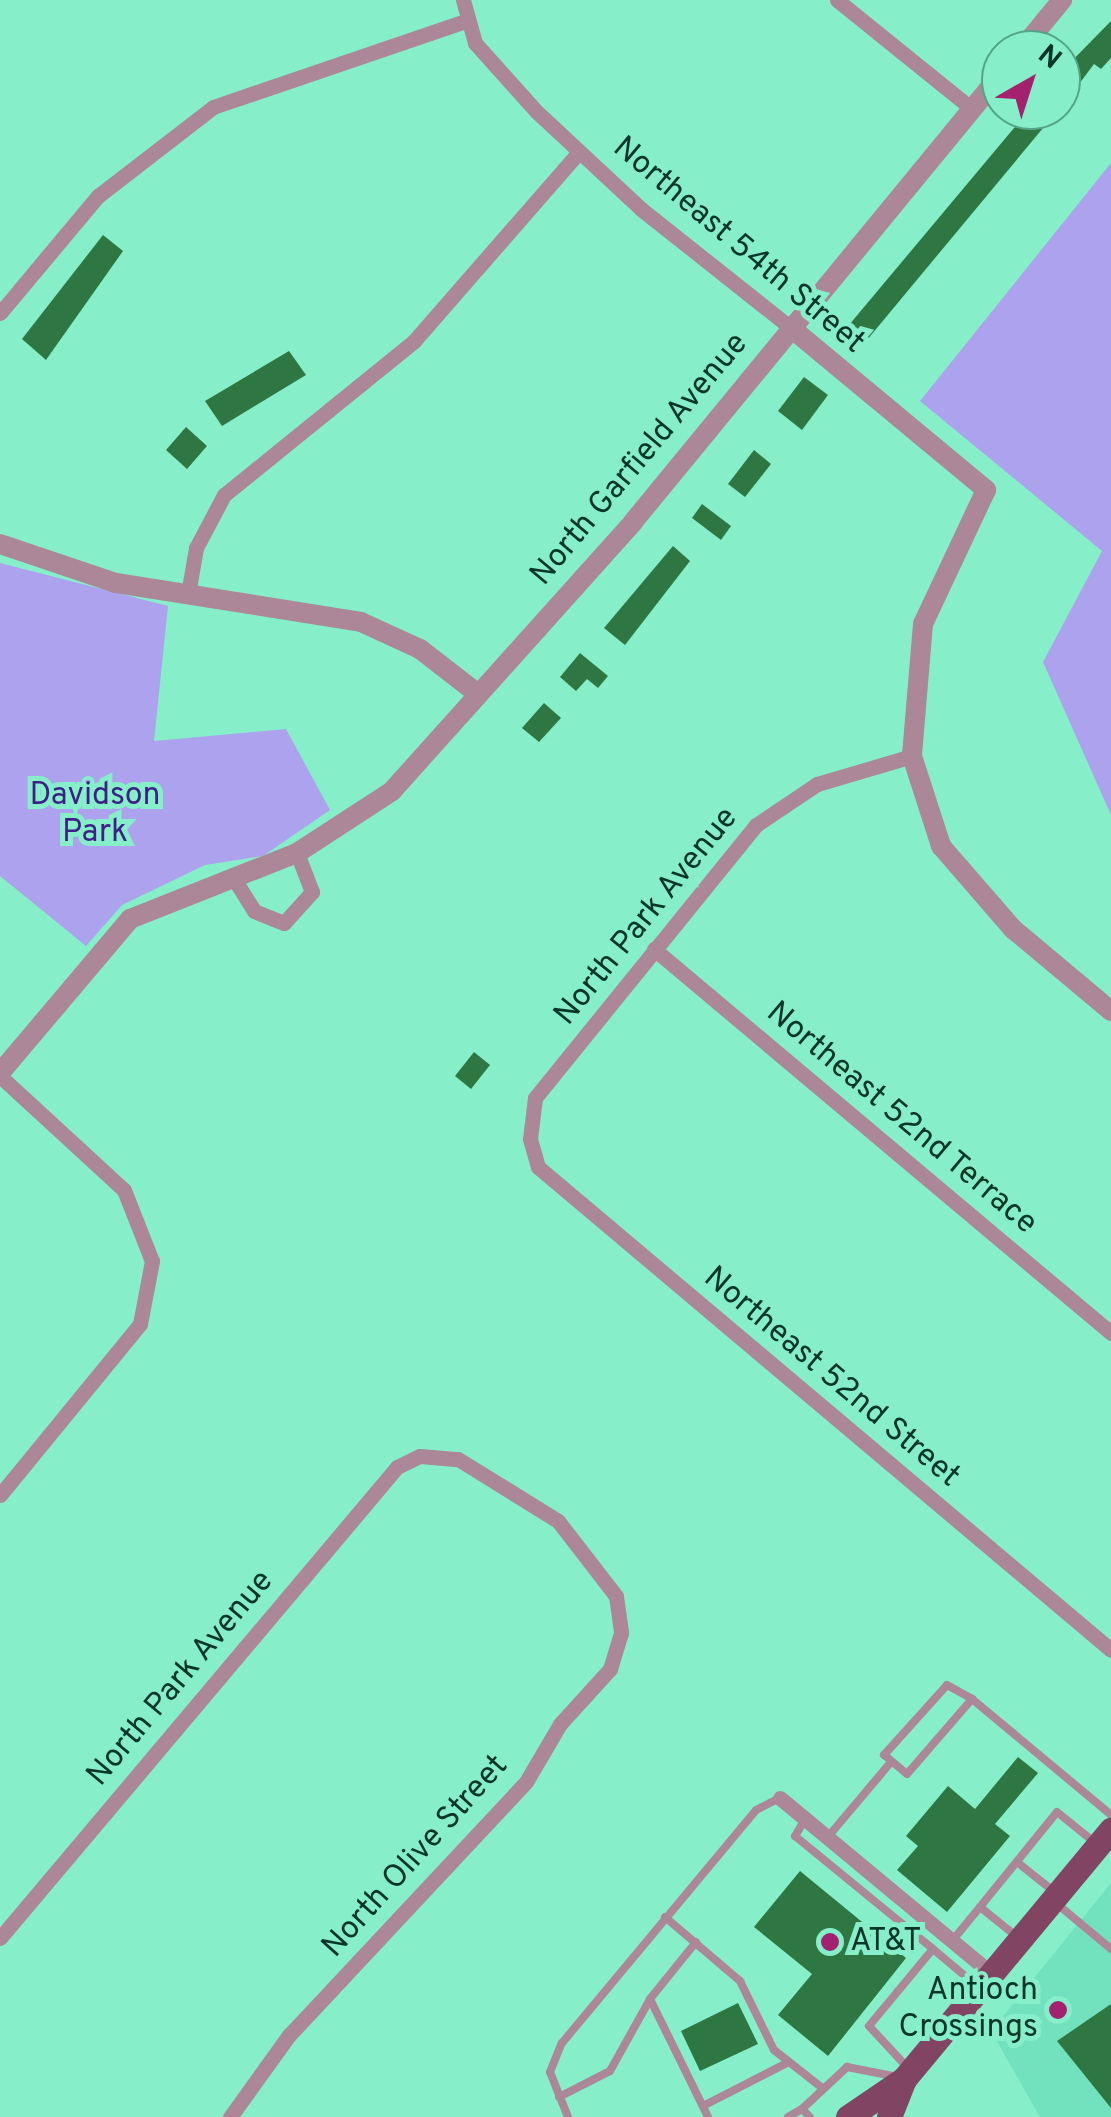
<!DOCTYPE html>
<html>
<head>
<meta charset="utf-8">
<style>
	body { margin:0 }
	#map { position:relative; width:1111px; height:2117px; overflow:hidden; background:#87eeca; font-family:Overpass,sans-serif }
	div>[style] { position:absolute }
	.built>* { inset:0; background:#71e2bd }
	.green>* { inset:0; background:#aca2ed }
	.building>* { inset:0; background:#2f7742 }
	.service>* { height:8px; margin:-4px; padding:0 4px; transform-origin:4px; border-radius:4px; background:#ab8797 }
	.minor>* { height:15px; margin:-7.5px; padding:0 7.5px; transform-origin:7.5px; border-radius:7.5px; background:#ab8797 }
	.tertiary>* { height:20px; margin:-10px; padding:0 10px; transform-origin:10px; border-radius:10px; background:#ab8797 }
	.primary>* { height:25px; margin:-12.5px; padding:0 12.5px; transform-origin:12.5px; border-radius:12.5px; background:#814463 }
	.dots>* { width:28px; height:28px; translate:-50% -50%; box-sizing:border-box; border:5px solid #87eeca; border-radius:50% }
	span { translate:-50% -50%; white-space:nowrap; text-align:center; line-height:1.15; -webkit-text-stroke:10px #87eeca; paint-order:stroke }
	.street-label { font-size:32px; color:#073629 }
	.park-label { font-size:32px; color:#3e1e87 }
	.poi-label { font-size:32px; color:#073629 }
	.left { translate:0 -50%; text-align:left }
	.right { translate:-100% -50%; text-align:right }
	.north { position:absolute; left:981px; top:30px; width:100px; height:100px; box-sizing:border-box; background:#87eeca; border:2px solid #54a48a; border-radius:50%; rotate:39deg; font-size:28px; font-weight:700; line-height:40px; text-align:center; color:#073629 }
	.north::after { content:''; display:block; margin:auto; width:35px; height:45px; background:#a3216f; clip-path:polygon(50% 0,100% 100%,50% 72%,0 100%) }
</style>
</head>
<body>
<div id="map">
	<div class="built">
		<i style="clip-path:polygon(1111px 1883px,1111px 2117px,1040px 2117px,991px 2031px)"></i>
	</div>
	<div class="green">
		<i style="clip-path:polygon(1111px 163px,1111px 815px,1043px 662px,1102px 551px,920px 401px)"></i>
		<i style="clip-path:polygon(0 563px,168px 606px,154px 741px,286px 729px,330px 810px,263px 856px,205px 865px,122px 905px,86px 946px,0 876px)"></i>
	</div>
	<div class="building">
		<i style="clip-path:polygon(1111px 21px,1111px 58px,1101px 69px,1094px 64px,1061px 108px,1061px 72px)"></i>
		<i style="clip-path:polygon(1029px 110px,1058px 110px,862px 346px,844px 331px)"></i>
		<i style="clip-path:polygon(103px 235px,123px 251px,46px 360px,22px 339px)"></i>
		<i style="clip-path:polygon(289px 351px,306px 375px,222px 426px,205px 401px)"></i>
		<i style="clip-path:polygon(804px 377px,828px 395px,802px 430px,778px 411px)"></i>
		<i style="clip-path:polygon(186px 427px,207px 446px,187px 469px,166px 450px)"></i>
		<i style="clip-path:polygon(754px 450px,771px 464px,745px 497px,728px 484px)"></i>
		<i style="clip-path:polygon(702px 504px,731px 526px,721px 540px,692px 518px)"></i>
		<i style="clip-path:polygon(673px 546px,690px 561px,625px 645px,604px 628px)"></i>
		<i style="clip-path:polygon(580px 653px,608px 676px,598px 688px,587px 679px,576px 691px,560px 677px)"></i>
		<i style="clip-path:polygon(544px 703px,561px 718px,539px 742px,522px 728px)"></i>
		<i style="clip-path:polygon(474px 1052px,490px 1065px,471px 1089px,455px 1076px)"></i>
		<i style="clip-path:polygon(1018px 1757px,1038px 1773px,995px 1824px,1010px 1836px,947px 1912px,897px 1870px,918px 1846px,906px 1836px,948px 1786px,975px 1809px)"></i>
		<i style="clip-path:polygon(800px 1871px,906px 1958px,828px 2056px,778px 2015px,812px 1974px,754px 1927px)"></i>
		<i style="clip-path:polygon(738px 2003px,758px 2044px,700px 2071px,681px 2031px)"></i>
		<i style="clip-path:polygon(1111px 2004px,1111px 2108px,1057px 2041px)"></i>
	</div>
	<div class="service">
		<i style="left:972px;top:1699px;width:99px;rotate:130.9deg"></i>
		<i style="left:907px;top:1774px;width:30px;rotate:-140deg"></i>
		<i style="left:884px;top:1755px;width:94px;rotate:-48deg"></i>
		<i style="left:947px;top:1685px;width:29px;rotate:29deg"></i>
		<i style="left:972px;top:1699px;width:181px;rotate:39.8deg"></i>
		<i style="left:805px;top:1819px;width:20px;rotate:120deg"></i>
		<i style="left:795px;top:1836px;width:178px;rotate:39.3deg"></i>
		<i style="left:827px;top:1838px;width:99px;rotate:-49.9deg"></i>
		<i style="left:1017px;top:1862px;width:45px;rotate:38.7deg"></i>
		<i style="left:1056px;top:1903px;width:72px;rotate:39.9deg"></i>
		<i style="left:665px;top:1917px;width:99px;rotate:40.5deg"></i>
		<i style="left:740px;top:1981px;width:77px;rotate:63.8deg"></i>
		<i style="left:774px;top:2050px;width:60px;rotate:38.2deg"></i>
		<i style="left:1016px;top:1936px;width:46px;rotate:-141.1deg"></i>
		<i style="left:980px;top:1907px;width:122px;rotate:-51deg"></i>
		<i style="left:1057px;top:1812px;width:48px;rotate:39deg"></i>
		<i style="left:952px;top:1941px;width:44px;rotate:-50.5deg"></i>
		<i style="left:696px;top:1942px;width:73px;rotate:128.9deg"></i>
		<i style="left:650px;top:1999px;width:131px;rotate:63.8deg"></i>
		<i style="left:907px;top:2067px;width:56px;rotate:-132.8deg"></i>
		<i style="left:869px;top:2026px;width:100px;rotate:-50.3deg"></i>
		<i style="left:933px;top:1949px;width:57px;rotate:40.1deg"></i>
		<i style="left:559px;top:2097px;width:57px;rotate:-27deg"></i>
		<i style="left:610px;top:2071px;width:82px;rotate:-60.9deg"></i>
		<i style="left:703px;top:2106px;width:94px;rotate:-27.1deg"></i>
		<i style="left:802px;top:2109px;width:62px;rotate:-43deg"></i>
		<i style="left:847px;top:2067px;width:52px;rotate:11.1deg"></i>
		<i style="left:568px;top:2117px;width:48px;rotate:-111.8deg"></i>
		<i style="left:550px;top:2072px;width:31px;rotate:-68deg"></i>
		<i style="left:562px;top:2043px;width:303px;rotate:-50.2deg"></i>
		<i style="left:756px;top:1810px;width:27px;rotate:-27deg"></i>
		<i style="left:788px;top:2117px;width:16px;rotate:-30deg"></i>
		<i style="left:802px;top:2109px;width:11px;rotate:45deg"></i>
	</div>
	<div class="minor">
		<i style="left:463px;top:0;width:45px;rotate:74.4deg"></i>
		<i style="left:475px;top:43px;width:93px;rotate:48.1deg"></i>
		<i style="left:537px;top:112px;width:142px;rotate:43deg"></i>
		<i style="left:641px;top:209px;width:190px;rotate:38.4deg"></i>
		<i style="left:837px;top:0;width:174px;rotate:38.9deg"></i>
		<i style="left:0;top:313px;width:153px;rotate:-50.1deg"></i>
		<i style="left:98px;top:196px;width:145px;rotate:-37.7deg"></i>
		<i style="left:213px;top:107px;width:267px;rotate:-18.8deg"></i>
		<i style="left:188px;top:594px;width:47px;rotate:-80.1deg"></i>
		<i style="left:196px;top:548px;width:60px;rotate:-62.2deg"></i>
		<i style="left:224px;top:495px;width:245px;rotate:-39deg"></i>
		<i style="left:414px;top:341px;width:251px;rotate:-48.9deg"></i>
		<i style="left:912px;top:756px;width:99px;rotate:163.6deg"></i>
		<i style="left:817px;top:784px;width:73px;rotate:146.1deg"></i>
		<i style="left:756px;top:825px;width:351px;rotate:129deg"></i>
		<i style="left:535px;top:1098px;width:41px;rotate:97deg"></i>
		<i style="left:530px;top:1139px;width:29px;rotate:74deg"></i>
		<i style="left:538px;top:1167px;width:749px;rotate:40.13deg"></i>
		<i style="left:236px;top:882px;width:34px;rotate:58deg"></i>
		<i style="left:254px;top:911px;width:32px;rotate:22deg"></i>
		<i style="left:284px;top:923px;width:42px;rotate:-47.9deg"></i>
		<i style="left:312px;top:892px;width:42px;rotate:-111deg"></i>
		<i style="left:654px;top:949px;width:597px;rotate:40.04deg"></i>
		<i style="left:0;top:1076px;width:168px;rotate:42.6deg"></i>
		<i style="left:124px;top:1190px;width:76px;rotate:68.5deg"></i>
		<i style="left:152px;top:1261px;width:64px;rotate:100.8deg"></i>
		<i style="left:140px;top:1324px;width:221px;rotate:129.3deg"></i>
		<i style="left:780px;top:1798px;width:274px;rotate:39.7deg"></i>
		<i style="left:0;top:1938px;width:616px;rotate:-49.87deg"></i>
		<i style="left:397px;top:1467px;width:25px;rotate:-26deg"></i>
		<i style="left:420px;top:1456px;width:38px;rotate:5deg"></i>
		<i style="left:458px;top:1459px;width:118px;rotate:31.8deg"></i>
		<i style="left:558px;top:1521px;width:95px;rotate:52.3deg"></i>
		<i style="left:616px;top:1596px;width:37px;rotate:82deg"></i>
		<i style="left:621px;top:1633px;width:38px;rotate:107deg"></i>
		<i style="left:610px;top:1669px;width:74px;rotate:132.3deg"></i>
		<i style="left:560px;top:1724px;width:67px;rotate:120.4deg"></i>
		<i style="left:526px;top:1782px;width:347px;rotate:133.1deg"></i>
		<i style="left:289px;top:2035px;width:101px;rotate:125.7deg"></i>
	</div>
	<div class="tertiary">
		<i style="left:1021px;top:50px;width:65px;rotate:-50.6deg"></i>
		<i style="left:790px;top:327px;width:255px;rotate:39.7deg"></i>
		<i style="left:986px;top:490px;width:148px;rotate:115.2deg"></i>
		<i style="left:923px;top:624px;width:132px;rotate:94.8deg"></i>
		<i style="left:912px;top:756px;width:95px;rotate:72.1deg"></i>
		<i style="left:941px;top:846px;width:110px;rotate:49.1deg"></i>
		<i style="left:1013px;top:929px;width:128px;rotate:39.9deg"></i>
		<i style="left:0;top:544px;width:122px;rotate:18.6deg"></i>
		<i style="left:116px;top:583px;width:248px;rotate:9deg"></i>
		<i style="left:361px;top:622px;width:65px;rotate:24.6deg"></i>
		<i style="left:420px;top:649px;width:73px;rotate:37.8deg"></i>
		<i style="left:0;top:1073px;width:202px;rotate:-49.8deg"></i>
		<i style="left:130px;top:919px;width:180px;rotate:-21.6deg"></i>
		<i style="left:297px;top:853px;width:113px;rotate:-33.1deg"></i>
		<i style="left:392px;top:791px;width:361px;rotate:-48.1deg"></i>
		<i style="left:633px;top:522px;width:580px;rotate:-50.6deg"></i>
	</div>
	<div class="primary">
		<i style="left:848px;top:2117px;width:68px;rotate:-34.2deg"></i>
		<i style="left:904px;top:2079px;width:324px;rotate:-50.3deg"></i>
		<i style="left:889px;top:2117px;width:41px;rotate:-68.5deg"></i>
	</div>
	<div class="dots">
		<i style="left:830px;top:1942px;background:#a3216f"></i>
		<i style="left:1058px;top:2010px;background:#a3216f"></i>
	</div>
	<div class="street-label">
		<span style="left:738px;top:246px;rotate:40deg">Northeast 54th Street</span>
		<span style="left:640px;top:460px;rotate:-50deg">North Garfield Avenue</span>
		<span style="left:647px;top:917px;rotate:-51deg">North Park Avenue</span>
		<span style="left:901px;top:1119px;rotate:40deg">Northeast 52nd Terrace</span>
		<span style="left:831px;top:1378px;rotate:40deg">Northeast 52nd Street</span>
		<span style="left:181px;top:1679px;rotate:-50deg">North Park Avenue</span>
		<span style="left:416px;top:1857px;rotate:-48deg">North Olive Street</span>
	</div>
	<div class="park-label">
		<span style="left:95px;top:815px">Davidson<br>Park</span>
	</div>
	<div class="poi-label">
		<span class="left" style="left:850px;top:1942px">AT&amp;T</span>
		<span class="right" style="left:1038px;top:2010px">Antioch<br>Crossings</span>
	</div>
	<div class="north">N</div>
</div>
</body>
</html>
